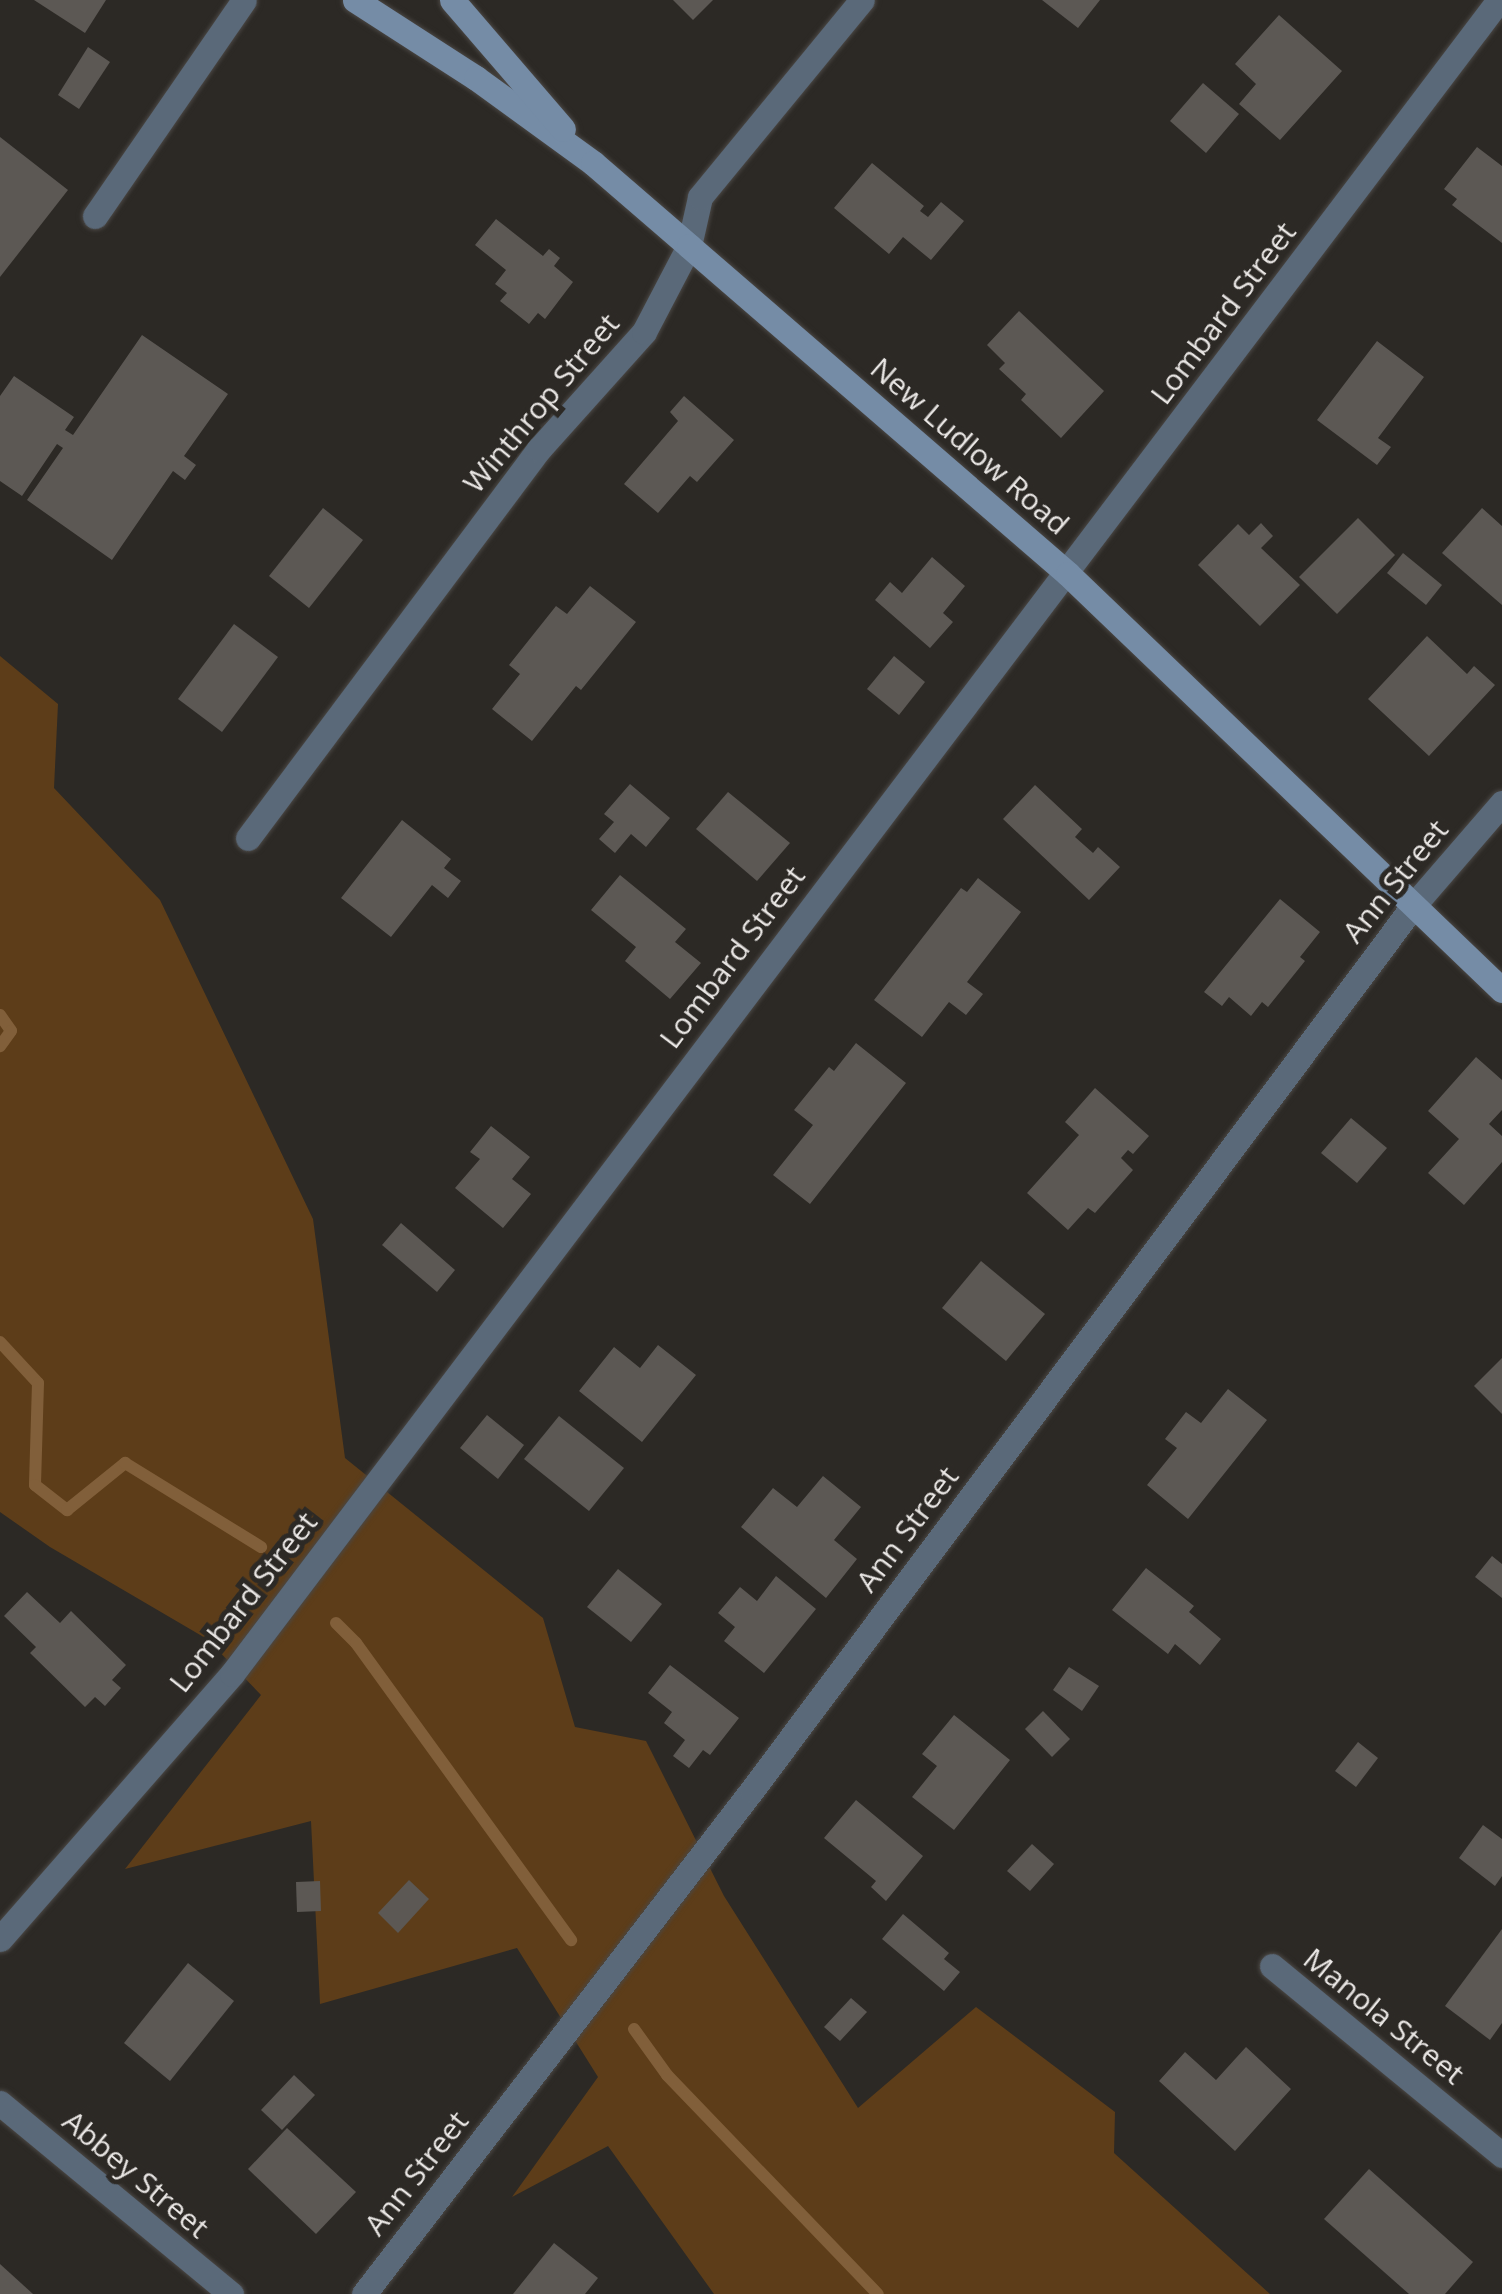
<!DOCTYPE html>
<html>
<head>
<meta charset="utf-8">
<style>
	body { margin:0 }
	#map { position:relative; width:1502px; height:2294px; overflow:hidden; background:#2c2925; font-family:"Open Sans",sans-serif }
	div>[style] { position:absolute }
	.green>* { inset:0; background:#5d3d19 }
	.stream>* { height:12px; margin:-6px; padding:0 6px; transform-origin:6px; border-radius:6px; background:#815f3a }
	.building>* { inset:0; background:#5c5854 }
	.roads { filter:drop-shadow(0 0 2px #4a4744) drop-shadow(0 0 2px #4a4744) }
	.street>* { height:25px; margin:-12.5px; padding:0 12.5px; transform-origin:12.5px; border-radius:12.5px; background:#5a6979 }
	.secondary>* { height:25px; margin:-12.5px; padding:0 12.5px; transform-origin:12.5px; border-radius:12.5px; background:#758ca6 }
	span { translate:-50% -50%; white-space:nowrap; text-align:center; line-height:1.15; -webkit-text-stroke:10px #2c2925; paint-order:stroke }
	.street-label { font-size:30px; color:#e9e6e4 }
</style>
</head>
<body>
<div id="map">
	<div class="green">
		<i style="clip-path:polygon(0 656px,58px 704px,54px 788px,160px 900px,313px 1219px,345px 1458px,543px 1618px,575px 1727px,646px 1741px,724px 1896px,858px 2108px,976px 2007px,1115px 2112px,1114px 2153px,1270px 2294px,714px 2294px,608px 2146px,512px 2197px,598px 2077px,517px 1948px,320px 2004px,311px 1821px,125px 1869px,261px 1695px,207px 1639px,50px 1547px,0 1512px)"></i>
	</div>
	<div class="stream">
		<i style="left:0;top:1015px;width:19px;rotate:55deg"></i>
		<i style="left:11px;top:1031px;width:19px;rotate:126deg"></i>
		<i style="left:0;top:1342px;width:56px;rotate:47.2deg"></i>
		<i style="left:38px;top:1383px;width:102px;rotate:91.7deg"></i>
		<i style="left:35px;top:1485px;width:41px;rotate:38deg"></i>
		<i style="left:67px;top:1510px;width:75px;rotate:-39deg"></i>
		<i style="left:125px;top:1463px;width:160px;rotate:31.7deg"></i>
		<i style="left:336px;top:1623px;width:28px;rotate:45deg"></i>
		<i style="left:356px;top:1643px;width:367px;rotate:54.1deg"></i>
		<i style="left:634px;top:2029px;width:57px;rotate:54.3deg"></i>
		<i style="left:667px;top:2075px;width:304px;rotate:46.1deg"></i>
	</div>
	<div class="building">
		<i style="clip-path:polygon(34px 0,106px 0,85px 33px)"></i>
		<i style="clip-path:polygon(673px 0,713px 0,693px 20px)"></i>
		<i style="clip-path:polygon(1042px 0,1100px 0,1078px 28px)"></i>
		<i style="clip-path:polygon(1279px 15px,1342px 71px,1280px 140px,1239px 104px,1256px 84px,1235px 64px)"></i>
		<i style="clip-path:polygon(88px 47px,110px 62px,79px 109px,58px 95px)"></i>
		<i style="clip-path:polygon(1203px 83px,1239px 114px,1206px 153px,1170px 121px)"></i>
		<i style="clip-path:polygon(0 137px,68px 190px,0 277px)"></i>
		<i style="clip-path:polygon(1477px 147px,1502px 166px,1502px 243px,1452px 205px,1457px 199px,1444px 189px)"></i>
		<i style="clip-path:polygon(872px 163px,924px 206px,920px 211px,928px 217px,941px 202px,964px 221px,931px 260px,903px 237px,889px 254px,834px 208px)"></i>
		<i style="clip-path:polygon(496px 219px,543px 256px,549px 249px,560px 258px,554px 266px,573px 282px,545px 319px,538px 313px,529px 324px,500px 301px,507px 293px,495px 284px,506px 270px,475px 245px)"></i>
		<i style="clip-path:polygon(1019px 311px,1104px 391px,1061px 438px,1021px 400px,1026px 394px,999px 369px,1005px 363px,987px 345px)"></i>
		<i style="clip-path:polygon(142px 335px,228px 394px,184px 456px,196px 465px,185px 480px,173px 471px,112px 560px,27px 500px,63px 448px,57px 444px,22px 496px,0 481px,0 396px,14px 376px,74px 417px,65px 430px,73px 435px)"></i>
		<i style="clip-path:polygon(1377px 341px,1424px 377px,1378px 438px,1391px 447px,1377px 465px,1317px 420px)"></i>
		<i style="clip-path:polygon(684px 396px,734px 440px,697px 482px,690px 476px,658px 513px,624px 484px,678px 421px,670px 412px)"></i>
		<i style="clip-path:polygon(323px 508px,363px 540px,309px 608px,269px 576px)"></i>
		<i style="clip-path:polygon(1482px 508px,1502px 526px,1502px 605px,1442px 553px)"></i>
		<i style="clip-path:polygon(1358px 518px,1395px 555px,1337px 614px,1299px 577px)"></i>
		<i style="clip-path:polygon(1261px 523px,1273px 536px,1261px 548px,1300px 585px,1260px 626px,1198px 565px,1238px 524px,1249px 535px)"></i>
		<i style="clip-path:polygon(1403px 553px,1442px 585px,1426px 605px,1387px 573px)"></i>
		<i style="clip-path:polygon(932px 557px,965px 586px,943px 613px,953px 622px,930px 648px,875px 600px,890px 582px,902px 593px)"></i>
		<i style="clip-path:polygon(590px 586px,636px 622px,581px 690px,576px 686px,532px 741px,492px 709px,520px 674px,509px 665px,556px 606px,567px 614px)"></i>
		<i style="clip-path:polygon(234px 624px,278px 657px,222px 732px,178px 699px)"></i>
		<i style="clip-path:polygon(1427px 636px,1467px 674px,1474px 666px,1495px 685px,1429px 756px,1368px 699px)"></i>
		<i style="clip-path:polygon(894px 656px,925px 682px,899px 715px,867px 689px)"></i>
		<i style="clip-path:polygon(630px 784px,670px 818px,646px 847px,631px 834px,615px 853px,599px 839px,614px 822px,604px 814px)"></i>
		<i style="clip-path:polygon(1035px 785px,1082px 829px,1075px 837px,1093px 853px,1098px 847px,1120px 867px,1089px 900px,1003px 819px)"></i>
		<i style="clip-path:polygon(728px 792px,790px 843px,757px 881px,696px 829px)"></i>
		<i style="clip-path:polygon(402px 820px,451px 859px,444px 868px,461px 881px,448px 898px,432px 885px,391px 937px,341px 898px)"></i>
		<i style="clip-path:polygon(620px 875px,686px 929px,675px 942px,701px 963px,670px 999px,625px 961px,636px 947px,591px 910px)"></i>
		<i style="clip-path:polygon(978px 878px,1021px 912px,967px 982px,983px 994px,966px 1015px,949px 1002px,922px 1037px,874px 1000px,961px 888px,967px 892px)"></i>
		<i style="clip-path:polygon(1280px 899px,1320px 932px,1300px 957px,1305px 961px,1268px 1007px,1262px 1002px,1251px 1016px,1229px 997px,1222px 1006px,1204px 992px)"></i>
		<i style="clip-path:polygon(856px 1043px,906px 1083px,810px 1204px,773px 1175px,813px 1125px,794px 1110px,829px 1067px,834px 1071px)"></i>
		<i style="clip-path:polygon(1476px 1057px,1502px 1080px,1502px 1110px,1489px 1124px,1502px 1136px,1502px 1162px,1464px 1205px,1428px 1173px,1459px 1139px,1428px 1111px)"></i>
		<i style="clip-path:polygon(1095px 1088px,1149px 1136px,1133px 1154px,1128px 1150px,1121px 1158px,1133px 1170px,1095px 1213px,1088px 1208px,1068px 1230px,1027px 1193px,1079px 1135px,1065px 1122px)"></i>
		<i style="clip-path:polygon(1351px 1118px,1387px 1148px,1357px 1183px,1321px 1153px)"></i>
		<i style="clip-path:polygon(491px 1126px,530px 1157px,512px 1179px,531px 1194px,503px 1228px,455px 1188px,480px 1159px,470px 1152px)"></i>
		<i style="clip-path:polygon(401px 1223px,455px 1270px,437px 1292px,382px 1245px)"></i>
		<i style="clip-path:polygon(981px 1261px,1045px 1314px,1006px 1361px,942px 1308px)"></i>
		<i style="clip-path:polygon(658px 1345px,696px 1375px,642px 1442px,579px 1391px,614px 1347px,640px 1368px)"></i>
		<i style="clip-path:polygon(1502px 1358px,1502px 1414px,1474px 1386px)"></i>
		<i style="clip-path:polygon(1228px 1389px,1267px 1420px,1188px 1519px,1147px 1485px,1177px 1448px,1165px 1439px,1186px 1412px,1201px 1423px)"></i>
		<i style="clip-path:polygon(487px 1415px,524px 1445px,498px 1479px,460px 1448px)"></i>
		<i style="clip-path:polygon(559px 1416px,624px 1468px,589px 1511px,524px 1459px)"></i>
		<i style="clip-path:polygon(823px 1476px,861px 1507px,834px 1540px,857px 1559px,826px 1598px,741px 1527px,773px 1488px,797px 1507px)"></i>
		<i style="clip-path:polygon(1492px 1556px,1502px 1564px,1502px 1598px,1475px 1577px)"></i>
		<i style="clip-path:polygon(1146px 1568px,1194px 1606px,1189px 1612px,1221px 1639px,1200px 1665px,1175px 1644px,1168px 1654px,1112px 1610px)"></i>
		<i style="clip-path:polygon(618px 1569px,662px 1604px,631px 1642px,587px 1607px)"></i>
		<i style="clip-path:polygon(776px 1576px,816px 1609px,764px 1673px,724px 1641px,735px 1627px,718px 1613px,740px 1587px,757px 1601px)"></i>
		<i style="clip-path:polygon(27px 1592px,60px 1623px,71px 1611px,126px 1665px,112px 1680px,121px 1688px,105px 1706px,95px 1697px,85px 1707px,30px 1653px,36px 1647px,4px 1616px)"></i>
		<i style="clip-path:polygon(670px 1665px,739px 1718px,710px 1755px,703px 1750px,689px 1768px,673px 1756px,685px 1740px,664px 1723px,672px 1712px,648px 1693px)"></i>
		<i style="clip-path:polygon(1069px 1667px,1099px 1686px,1082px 1711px,1053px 1690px)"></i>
		<i style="clip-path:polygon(1043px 1711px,1070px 1739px,1052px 1757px,1025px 1729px)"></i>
		<i style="clip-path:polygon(954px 1715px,1010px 1760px,954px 1830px,912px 1797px,937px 1766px,922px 1754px)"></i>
		<i style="clip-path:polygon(1358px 1742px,1378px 1758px,1356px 1787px,1335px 1771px)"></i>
		<i style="clip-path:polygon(856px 1800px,923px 1856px,886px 1901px,871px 1887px,876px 1881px,824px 1838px)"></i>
		<i style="clip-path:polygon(1483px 1825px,1502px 1839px,1502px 1876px,1495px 1886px,1459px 1858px)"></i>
		<i style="clip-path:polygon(1032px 1844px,1054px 1864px,1030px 1891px,1007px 1871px)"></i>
		<i style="clip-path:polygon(409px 1880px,429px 1899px,398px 1933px,378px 1913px)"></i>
		<i style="clip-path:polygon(320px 1881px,321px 1911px,297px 1912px,296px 1882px)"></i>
		<i style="clip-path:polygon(903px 1914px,949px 1953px,944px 1959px,960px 1972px,944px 1991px,882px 1939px)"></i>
		<i style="clip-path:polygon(1502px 1929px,1502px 2023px,1490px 2040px,1445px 2006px)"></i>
		<i style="clip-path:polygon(188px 1963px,234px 2001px,170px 2081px,124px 2043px)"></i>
		<i style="clip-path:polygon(851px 1998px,867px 2012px,840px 2041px,824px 2027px)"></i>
		<i style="clip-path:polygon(1246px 2047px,1291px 2089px,1235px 2151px,1159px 2081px,1185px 2052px,1216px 2080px)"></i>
		<i style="clip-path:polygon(294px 2075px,315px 2095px,282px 2130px,261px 2110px)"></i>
		<i style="clip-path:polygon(287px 2128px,356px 2192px,316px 2234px,248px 2169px)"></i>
		<i style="clip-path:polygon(1369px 2169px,1473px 2262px,1445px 2294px,1409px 2294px,1324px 2219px)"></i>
		<i style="clip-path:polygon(554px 2243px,598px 2278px,585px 2294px,513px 2294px)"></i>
		<i style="clip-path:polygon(0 2264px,33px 2294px,0 2294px)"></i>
	</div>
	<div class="roads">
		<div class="street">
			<i style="left:95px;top:216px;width:262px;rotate:-55.4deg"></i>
			<i style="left:248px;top:838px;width:486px;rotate:-53.2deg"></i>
			<i style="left:539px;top:449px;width:157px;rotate:-48.1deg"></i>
			<i style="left:644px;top:332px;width:97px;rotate:-62.4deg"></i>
			<i style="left:689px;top:246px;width:50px;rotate:-77.3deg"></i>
			<i style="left:700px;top:197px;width:255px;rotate:-50.6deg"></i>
			<i style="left:0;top:1939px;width:352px;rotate:-48.8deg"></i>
			<i style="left:232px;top:1674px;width:2099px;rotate:-52.88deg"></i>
			<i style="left:1272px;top:1966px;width:298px;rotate:39.4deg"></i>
			<i style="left:0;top:2103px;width:300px;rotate:39.6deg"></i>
			<i style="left:364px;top:2294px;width:636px;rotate:-52.41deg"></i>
			<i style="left:752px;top:1790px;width:1104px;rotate:-53.21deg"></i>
			<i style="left:1413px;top:906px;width:136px;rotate:-49.2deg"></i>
		</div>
		<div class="secondary">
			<i style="left:355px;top:0;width:144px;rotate:32.8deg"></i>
			<i style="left:476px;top:78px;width:145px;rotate:36deg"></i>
			<i style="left:593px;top:163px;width:127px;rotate:40.8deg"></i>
			<i style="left:689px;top:246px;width:501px;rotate:40.87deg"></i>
			<i style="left:1068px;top:574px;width:601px;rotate:43.79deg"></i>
			<i style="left:452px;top:0;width:170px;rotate:49.3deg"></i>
		</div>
	</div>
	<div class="street-label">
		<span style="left:1223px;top:313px;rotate:-53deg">Lombard Street</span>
		<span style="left:541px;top:403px;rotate:-50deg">Winthrop Street</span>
		<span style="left:970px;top:446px;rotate:41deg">New Ludlow Road</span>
		<span style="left:1395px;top:881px;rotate:-51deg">Ann Street</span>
		<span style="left:732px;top:957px;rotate:-53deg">Lombard Street</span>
		<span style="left:907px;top:1529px;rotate:-53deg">Ann Street</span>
		<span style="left:243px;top:1602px;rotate:-52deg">Lombard Street</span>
		<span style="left:1384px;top:2016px;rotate:39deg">Manola Street</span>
		<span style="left:416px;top:2173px;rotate:-52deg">Ann Street</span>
		<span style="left:136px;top:2174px;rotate:40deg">Abbey Street</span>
	</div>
</div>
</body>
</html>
